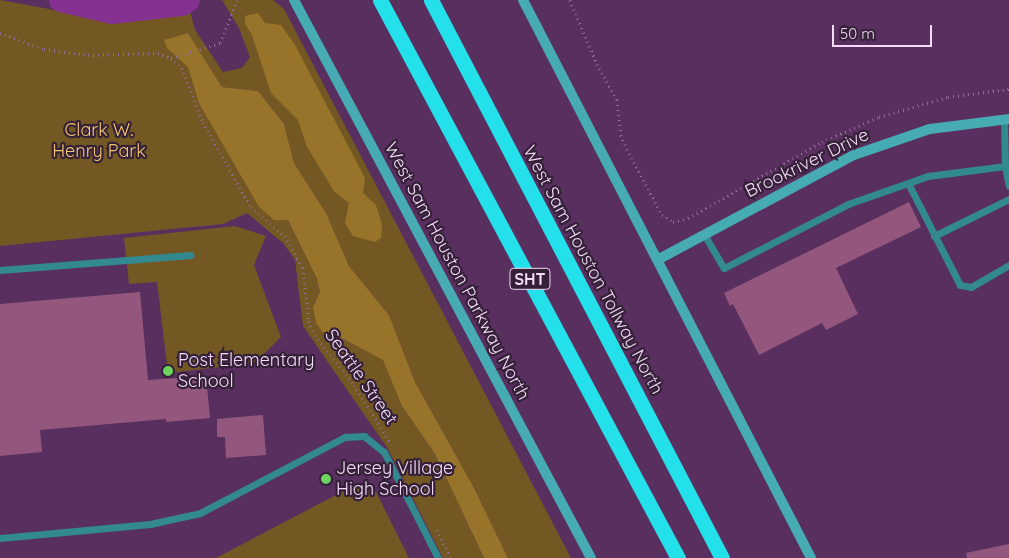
<!DOCTYPE html>
<html>
<head>
<meta charset="utf-8">
<style>
	body { margin:0 }
	#map { position:relative; width:1009px; height:558px; overflow:hidden; background:#592f60; font-family:Quicksand,sans-serif }
	div>[style] { position:absolute }
	.green>* { inset:0; background:#735824 }
	.forest>* { inset:0; background:#98742a }
	.river>* { height:24px; margin:-12px; padding:0 12px; transform-origin:12px; border-radius:12px; background:#843192 }
	.building>* { inset:0; background:#93577e }
	.path>* { height:2.5px; margin-top:-1.25px; transform-origin:0; background:repeating-linear-gradient(90deg,#916d97 0 1px,transparent 0 5px) }
	.lane>* { height:7px; margin:-3.5px; padding:0 3.5px; transform-origin:3.5px; border-radius:3.5px; background:#32898f }
	.secondary>* { height:10px; margin:-5px; padding:0 5px; transform-origin:5px; border-radius:5px; background:#46abb2 }
	.highway>* { height:15px; margin:-7.5px; padding:0 7.5px; transform-origin:7.5px; border-radius:7.5px; background:#23e0eb }
	.dots>* { width:14px; height:14px; translate:-50% -50%; box-sizing:border-box; border:2px solid #342137; border-radius:50% }
	span { translate:-50% -50%; white-space:nowrap; text-align:center; line-height:1.15; -webkit-text-stroke:4.5px #342137; paint-order:stroke }
	.shield-label span { padding:1px 4px; background:#342137; border:1px solid; border-radius:4px; -webkit-text-stroke-width:0 }
	.shield-label { font-size:16px; color:#f4dbf8; font-weight:700 }
	.park-label { font-size:18px; color:#f5c66f }
	.street-label { font-size:18px; color:#f4dbf8 }
	.poi-label { font-size:18px; color:#f4dbf8 }
	.left { translate:0 -50%; text-align:left }
	.scale { position:absolute; left:832px; top:25px; width:100px; height:22px; box-sizing:border-box; border:2px solid #f4dbf8; border-top:0; padding-left:6px; font-size:15px; line-height:18px; white-space:nowrap; color:#f4dbf8; -webkit-text-stroke:4px #342137; paint-order:stroke }
</style>
</head>
<body>
<div id="map">
	<div class="green">
		<i style="clip-path:polygon(0 0,82px 15px,117px 18px,188px 4px,195px 30px,223px 72px,242px 68px,250px 57px,239px 28px,222px 0,273px 0,284px 9px,571px 558px,508px 558px,473px 486px,415px 382px,389px 315px,349px 266px,326px 213px,294px 163px,284px 124px,258px 91px,222px 87px,188px 33px,175px 37px,288px 220px,317px 279px,320px 292px,313px 307px,332px 333px,384px 360px,402px 406px,435px 454px,484px 558px,443px 558px,388px 449px,303px 326px,295px 260px,284px 244px,247px 213px,223px 224px,0 246px)"></i>
		<i style="clip-path:polygon(235px 226px,266px 236px,254px 265px,281px 337px,255px 363px,168px 373px,157px 282px,129px 284px,124px 238px)"></i>
		<i style="clip-path:polygon(355px 485px,376px 492px,409px 558px,216px 558px)"></i>
	</div>
	<div class="forest">
		<i style="clip-path:polygon(258px 13px,265px 23px,281px 25px,295px 45px,365px 178px,363px 193px,376px 205px,382px 225px,381px 238px,375px 242px,353px 236px,345px 223px,349px 203px,334px 191px,307px 147px,298px 120px,271px 93px,252px 35px,245px 24px,245px 16px)"></i>
		<i style="clip-path:polygon(188px 33px,222px 87px,258px 91px,284px 124px,294px 163px,326px 213px,349px 266px,389px 315px,415px 382px,473px 486px,508px 558px,484px 558px,435px 454px,402px 406px,383px 360px,332px 333px,324px 334px,316px 323px,313px 307px,320px 292px,317px 279px,288px 220px,274px 220px,259px 207px,199px 103px,188px 67px,167px 48px,164px 40px)"></i>
	</div>
	<div class="river">
		<i style="left:61px;top:0;width:52px;rotate:13.2deg"></i>
		<i style="left:112px;top:12px;width:70px;rotate:-6.5deg"></i>
		<i style="left:182px;top:4px;width:7px;rotate:-34deg"></i>
	</div>
	<div class="building">
		<i style="clip-path:polygon(909px 202px,921px 227px,836px 268px,858px 314px,826px 330px,822px 323px,759px 355px,733px 304px,730px 306px,724px 293px)"></i>
		<i style="clip-path:polygon(140px 292px,148px 380px,206px 376px,210px 418px,166px 422px,166px 419px,40px 430px,42px 452px,0 456px,0 304px)"></i>
		<i style="clip-path:polygon(263px 415px,266px 455px,226px 458px,225px 437px,217px 437px,217px 419px)"></i>
		<i style="clip-path:polygon(1009px 544px,1009px 558px,967px 558px,966px 553px)"></i>
	</div>
	<div class="path">
		<i style="left:570px;top:0;width:69px;rotate:67.1deg"></i>
		<i style="left:597px;top:64px;width:41px;rotate:60.9deg"></i>
		<i style="left:617px;top:100px;width:35px;rotate:83deg"></i>
		<i style="left:621px;top:135px;width:15px;rotate:67deg"></i>
		<i style="left:627px;top:149px;width:75px;rotate:62.1deg"></i>
		<i style="left:662px;top:215px;width:13px;rotate:32deg"></i>
		<i style="left:673px;top:222px;width:16px;rotate:-15deg"></i>
		<i style="left:688px;top:218px;width:154px;rotate:-29.6deg"></i>
		<i style="left:822px;top:142px;width:62px;rotate:-23.7deg"></i>
		<i style="left:879px;top:117px;width:72px;rotate:-16.2deg"></i>
		<i style="left:948px;top:97px;width:62px;rotate:-7.5deg"></i>
		<i style="left:0;top:33px;width:47px;rotate:20deg"></i>
		<i style="left:44px;top:49px;width:44px;rotate:7.8deg"></i>
		<i style="left:88px;top:55px;width:70px;rotate:-1.6deg"></i>
		<i style="left:158px;top:53px;width:14px;rotate:21deg"></i>
		<i style="left:171px;top:58px;width:51px;rotate:-17deg"></i>
		<i style="left:220px;top:43px;width:46px;rotate:-68.4deg"></i>
		<i style="left:171px;top:58px;width:15px;rotate:42deg"></i>
		<i style="left:182px;top:68px;width:58px;rotate:68.7deg"></i>
		<i style="left:203px;top:122px;width:98px;rotate:60.5deg"></i>
		<i style="left:251px;top:207px;width:45px;rotate:40.5deg"></i>
		<i style="left:285px;top:236px;width:37px;rotate:61deg"></i>
		<i style="left:303px;top:268px;width:53px;rotate:83.5deg"></i>
		<i style="left:309px;top:321px;width:15px;rotate:67deg"></i>
		<i style="left:315px;top:335px;width:63px;rotate:52deg"></i>
		<i style="left:354px;top:385px;width:70px;rotate:57.9deg"></i>
		<i style="left:437px;top:530px;width:31px;rotate:63deg"></i>
	</div>
	<div class="lane">
		<i style="left:1005px;top:166px;width:20px;rotate:79deg"></i>
		<i style="left:908px;top:183px;width:114px;rotate:63deg"></i>
		<i style="left:960px;top:285px;width:11px;rotate:10deg"></i>
		<i style="left:971px;top:287px;width:44px;rotate:-30.1deg"></i>
		<i style="left:704px;top:234px;width:39px;rotate:60deg"></i>
		<i style="left:724px;top:268px;width:140px;rotate:-27.3deg"></i>
		<i style="left:848px;top:204px;width:85px;rotate:-19.3deg"></i>
		<i style="left:928px;top:176px;width:78px;rotate:-7.4deg"></i>
		<i style="left:1005px;top:166px;width:47px;rotate:-91.2deg"></i>
		<i style="left:934px;top:236px;width:84px;rotate:-26.3deg"></i>
		<i style="left:0;top:270px;width:191px;rotate:-4.5deg"></i>
		<i style="left:0;top:538px;width:151px;rotate:-5.3deg"></i>
		<i style="left:150px;top:524px;width:51px;rotate:-12.4deg"></i>
		<i style="left:200px;top:513px;width:164px;rotate:-27.7deg"></i>
		<i style="left:345px;top:437px;width:19px;rotate:-3deg"></i>
		<i style="left:364px;top:436px;width:26px;rotate:39deg"></i>
		<i style="left:384px;top:452px;width:119px;rotate:63deg"></i>
	</div>
	<div class="secondary">
		<i style="left:294px;top:0;width:632px;rotate:61.98deg"></i>
		<i style="left:523px;top:0;width:628px;rotate:62.7deg"></i>
		<i style="left:659px;top:259px;width:221px;rotate:-28.1deg"></i>
		<i style="left:854px;top:155px;width:80px;rotate:-18.9deg"></i>
		<i style="left:930px;top:129px;width:80px;rotate:-7.2deg"></i>
	</div>
	<div class="highway">
		<i style="left:380px;top:0;width:633px;rotate:61.9deg"></i>
		<i style="left:431px;top:0;width:629px;rotate:62.46deg"></i>
	</div>
	<div class="dots">
		<i style="left:168px;top:371px;background:#6ed361"></i>
		<i style="left:326px;top:479px;background:#6ed361"></i>
	</div>
	<div class="shield-label">
		<span style="left:530px;top:279px">SHT</span>
	</div>
	<div class="park-label">
		<span style="left:99px;top:141px">Clark W.<br>Henry Park</span>
	</div>
	<div class="street-label">
		<span style="left:807px;top:163px;rotate:-26deg">Brookriver Drive</span>
		<span style="left:593px;top:270px;rotate:62deg">West Sam Houston Tollway North</span>
		<span style="left:457px;top:271px;rotate:62deg">West Sam Houston Parkway North</span>
		<span style="left:361px;top:377px;rotate:55deg">Seattle Street</span>
	</div>
	<div class="poi-label">
		<span class="left" style="left:178px;top:371px">Post Elementary<br>School</span>
		<span class="left" style="left:336px;top:479px">Jersey Village<br>High School</span>
	</div>
	<div class="scale">50 m</div>
</div>
</body>
</html>
